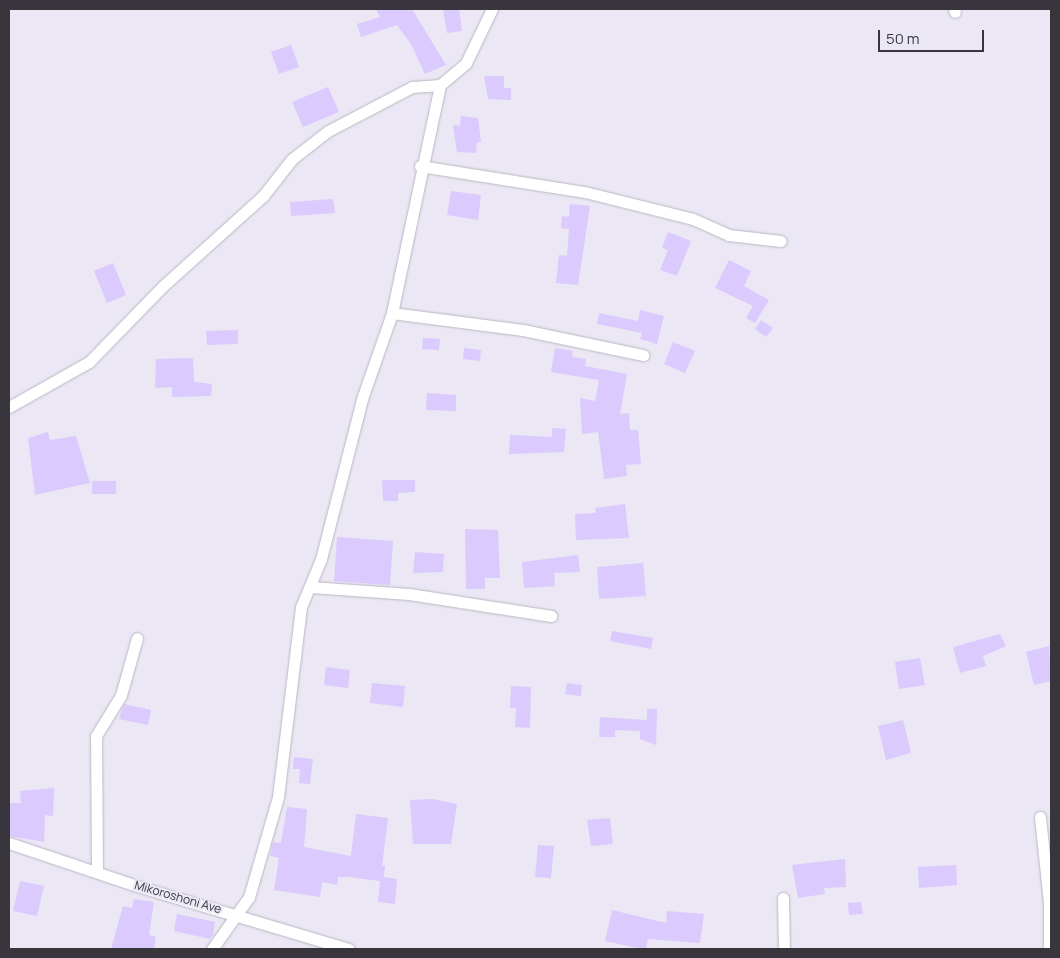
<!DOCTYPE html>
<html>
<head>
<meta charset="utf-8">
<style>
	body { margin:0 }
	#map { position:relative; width:1060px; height:958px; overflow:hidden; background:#ebe7f4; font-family:Manrope,sans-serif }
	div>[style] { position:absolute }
	.building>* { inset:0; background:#dbcafd }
	.roads { filter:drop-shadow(0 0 1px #bab6c3) drop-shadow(0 0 1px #bab6c3) }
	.street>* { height:11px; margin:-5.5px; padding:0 5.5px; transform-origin:5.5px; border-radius:5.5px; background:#fff }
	span { translate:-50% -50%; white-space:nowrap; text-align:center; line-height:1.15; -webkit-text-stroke:4px #ebe7f4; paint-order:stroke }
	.street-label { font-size:12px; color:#38363c }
	.frame { position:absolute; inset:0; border:10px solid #38363c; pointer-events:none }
	.scale { position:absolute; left:878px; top:30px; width:106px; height:22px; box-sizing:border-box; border:2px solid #38363c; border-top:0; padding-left:6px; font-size:15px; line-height:18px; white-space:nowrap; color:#38363c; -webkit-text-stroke:4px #ebe7f4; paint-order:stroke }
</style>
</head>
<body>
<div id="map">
	<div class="building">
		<i style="clip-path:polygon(376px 9px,412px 9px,446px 65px,425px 74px,411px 44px,397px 25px,361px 37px,357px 24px,380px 17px)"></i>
		<i style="clip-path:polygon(443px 9px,459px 9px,462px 31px,447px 33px)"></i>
		<i style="clip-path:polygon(291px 45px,299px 67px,279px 74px,271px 52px)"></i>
		<i style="clip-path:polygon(484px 76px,504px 76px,504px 88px,511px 88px,511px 100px,488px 99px)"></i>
		<i style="clip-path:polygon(328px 87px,339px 112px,303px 127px,292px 102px)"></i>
		<i style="clip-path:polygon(461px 116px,478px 118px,481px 142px,477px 142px,476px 153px,457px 152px,453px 125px,460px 126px)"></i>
		<i style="clip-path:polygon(451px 191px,481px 195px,478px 220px,447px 215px)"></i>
		<i style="clip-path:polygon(333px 199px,335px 213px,291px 216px,290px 202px)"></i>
		<i style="clip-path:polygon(570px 204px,590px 206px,578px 285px,556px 283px,559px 255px,567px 256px,569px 229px,561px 228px,562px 216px,569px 217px)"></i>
		<i style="clip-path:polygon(668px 232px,691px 241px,677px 276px,660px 270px,668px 250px,662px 248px)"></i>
		<i style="clip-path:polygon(729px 260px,751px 271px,744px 286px,769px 300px,755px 323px,746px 318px,753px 306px,715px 288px)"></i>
		<i style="clip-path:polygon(113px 263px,126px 295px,107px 303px,94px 271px)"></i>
		<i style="clip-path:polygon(640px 310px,664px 316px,657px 344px,640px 339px,642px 333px,597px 324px,599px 313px,638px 321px)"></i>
		<i style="clip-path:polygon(761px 320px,773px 328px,766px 337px,755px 329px)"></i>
		<i style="clip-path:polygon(238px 330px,238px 344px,207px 345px,206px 331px)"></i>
		<i style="clip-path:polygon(423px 338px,440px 339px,439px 350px,422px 349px)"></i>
		<i style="clip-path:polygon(673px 342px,695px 351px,685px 373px,664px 364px)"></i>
		<i style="clip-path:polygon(464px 348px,481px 350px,480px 361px,463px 359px)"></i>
		<i style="clip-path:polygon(555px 348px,573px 351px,572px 357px,586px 359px,585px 366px,627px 374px,620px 414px,629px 413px,630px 430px,638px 430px,641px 464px,626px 465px,627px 476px,604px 479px,598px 432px,582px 434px,580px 398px,595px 401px,599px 380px,551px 372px)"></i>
		<i style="clip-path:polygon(193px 358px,194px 382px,212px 384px,211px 396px,172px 397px,172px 387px,155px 388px,156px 359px)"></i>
		<i style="clip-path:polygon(427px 393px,456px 395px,456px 411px,426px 410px)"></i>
		<i style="clip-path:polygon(552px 428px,566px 429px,564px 452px,509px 454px,510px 435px,552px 437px)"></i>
		<i style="clip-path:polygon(48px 432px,50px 440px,76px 436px,90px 483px,35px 495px,28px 438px)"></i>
		<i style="clip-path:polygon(382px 480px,415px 480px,415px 492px,398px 493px,398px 501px,383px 501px)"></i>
		<i style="clip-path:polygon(92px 481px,116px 481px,116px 494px,92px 494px)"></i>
		<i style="clip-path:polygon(625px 504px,629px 538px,576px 540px,575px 514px,596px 513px,595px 508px)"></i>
		<i style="clip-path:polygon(465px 529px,498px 530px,500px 578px,485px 578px,485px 589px,466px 589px)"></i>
		<i style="clip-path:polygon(337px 537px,393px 541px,390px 585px,334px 581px)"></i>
		<i style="clip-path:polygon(415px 552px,444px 554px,443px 572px,413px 573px)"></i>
		<i style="clip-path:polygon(578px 555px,580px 572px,554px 573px,555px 586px,524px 588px,522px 562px)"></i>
		<i style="clip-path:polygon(643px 563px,646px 596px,599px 599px,597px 567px)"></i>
		<i style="clip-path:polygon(612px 631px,653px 638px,651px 649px,610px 641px)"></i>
		<i style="clip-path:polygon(1000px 634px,1006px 646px,983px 656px,986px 666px,960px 673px,953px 647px)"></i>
		<i style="clip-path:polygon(1049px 646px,1051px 681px,1034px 685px,1026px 652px)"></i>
		<i style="clip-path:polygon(920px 658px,925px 685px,899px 689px,895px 662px)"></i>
		<i style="clip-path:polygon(326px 667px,350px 670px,348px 688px,324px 685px)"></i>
		<i style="clip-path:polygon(372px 683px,405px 686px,403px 707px,370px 703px)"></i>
		<i style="clip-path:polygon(567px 683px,582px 685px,581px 696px,565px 694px)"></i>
		<i style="clip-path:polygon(511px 686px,531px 687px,530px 728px,515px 727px,516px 708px,510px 708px)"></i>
		<i style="clip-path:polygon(124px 704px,151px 710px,148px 725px,119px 719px)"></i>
		<i style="clip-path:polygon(647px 709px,657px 709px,656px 745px,640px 739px,640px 731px,615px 730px,615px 737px,599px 737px,600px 717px,647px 720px)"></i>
		<i style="clip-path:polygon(903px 720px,911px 753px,886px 760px,878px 726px)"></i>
		<i style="clip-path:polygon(294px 757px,313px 759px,310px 784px,299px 783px,300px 769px,293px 769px)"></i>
		<i style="clip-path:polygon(54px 788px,53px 816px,45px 815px,44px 842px,9px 836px,10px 803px,21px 803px,20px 791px)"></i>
		<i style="clip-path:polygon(433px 799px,457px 804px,451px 844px,413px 844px,410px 800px)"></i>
		<i style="clip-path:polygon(287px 807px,307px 809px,304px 847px,351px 856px,356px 814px,388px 818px,382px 866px,385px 866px,384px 877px,397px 879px,395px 904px,378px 902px,380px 881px,348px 877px,338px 877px,337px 885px,322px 882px,320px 897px,274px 890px,279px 858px,270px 856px,273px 842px,281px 843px)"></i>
		<i style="clip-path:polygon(610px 818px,613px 844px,591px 846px,587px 820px)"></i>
		<i style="clip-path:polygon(538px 845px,554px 846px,551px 878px,535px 877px)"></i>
		<i style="clip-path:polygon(845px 859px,846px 887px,824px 888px,825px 894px,798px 898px,792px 865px)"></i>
		<i style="clip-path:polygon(956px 865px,957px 885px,919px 888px,918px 867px)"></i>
		<i style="clip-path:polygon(20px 881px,44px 886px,37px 916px,13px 911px)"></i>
		<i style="clip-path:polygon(134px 899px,154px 902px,149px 935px,156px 937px,154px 949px,111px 949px,123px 906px,132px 908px)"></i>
		<i style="clip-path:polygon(861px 902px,863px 914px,849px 915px,848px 903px)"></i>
		<i style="clip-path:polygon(612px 910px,666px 923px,667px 911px,704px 914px,700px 943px,648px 939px,646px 949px,642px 949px,605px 941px)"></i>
		<i style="clip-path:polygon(177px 914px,215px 922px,213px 935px,210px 939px,174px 931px)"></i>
	</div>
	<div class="roads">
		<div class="street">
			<i style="left:954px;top:9px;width:3px;rotate:72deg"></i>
			<i style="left:420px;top:166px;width:167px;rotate:9deg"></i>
			<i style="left:585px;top:192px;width:111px;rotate:14deg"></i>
			<i style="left:693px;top:219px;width:39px;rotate:24deg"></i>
			<i style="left:729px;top:235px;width:52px;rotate:6.6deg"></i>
			<i style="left:392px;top:313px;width:132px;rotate:7.4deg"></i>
			<i style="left:523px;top:330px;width:123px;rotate:11.8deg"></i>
			<i style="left:9px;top:407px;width:92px;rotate:-29.4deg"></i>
			<i style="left:89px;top:362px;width:106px;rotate:-45.8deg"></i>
			<i style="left:163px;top:286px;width:135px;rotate:-42deg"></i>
			<i style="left:263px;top:196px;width:47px;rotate:-51.9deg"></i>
			<i style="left:292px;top:159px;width:46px;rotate:-37.9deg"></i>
			<i style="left:328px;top:131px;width:95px;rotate:-27.6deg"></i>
			<i style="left:412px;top:87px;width:28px;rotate:-4deg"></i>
			<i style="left:311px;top:587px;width:98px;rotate:4.1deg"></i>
			<i style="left:409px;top:594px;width:144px;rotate:8.8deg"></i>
			<i style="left:1040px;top:817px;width:85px;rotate:84deg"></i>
			<i style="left:1049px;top:902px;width:47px;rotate:90deg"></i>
			<i style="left:9px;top:843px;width:135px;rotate:18.6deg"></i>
			<i style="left:137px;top:886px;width:221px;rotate:16.6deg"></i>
			<i style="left:97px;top:872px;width:136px;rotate:-90.4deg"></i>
			<i style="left:96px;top:736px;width:48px;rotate:-58.6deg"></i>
			<i style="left:121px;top:695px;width:59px;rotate:-74.3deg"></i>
			<i style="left:783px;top:898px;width:51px;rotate:88.9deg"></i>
			<i style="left:212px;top:949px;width:64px;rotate:-54.6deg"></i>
			<i style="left:249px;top:897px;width:104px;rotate:-73.8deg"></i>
			<i style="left:278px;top:797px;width:191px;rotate:-83.1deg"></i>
			<i style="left:301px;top:607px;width:52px;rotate:-67.4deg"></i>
			<i style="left:321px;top:559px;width:168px;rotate:-75.6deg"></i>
			<i style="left:363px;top:396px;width:88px;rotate:-70.7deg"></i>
			<i style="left:392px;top:313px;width:233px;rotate:-78.1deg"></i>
			<i style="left:440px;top:85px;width:34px;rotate:-40deg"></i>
			<i style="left:466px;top:63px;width:60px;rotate:-64.3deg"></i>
		</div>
	</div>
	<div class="street-label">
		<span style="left:178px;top:897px;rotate:16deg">Mikoroshoni Ave</span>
	</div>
	<div class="frame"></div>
	<div class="scale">50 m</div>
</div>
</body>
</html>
